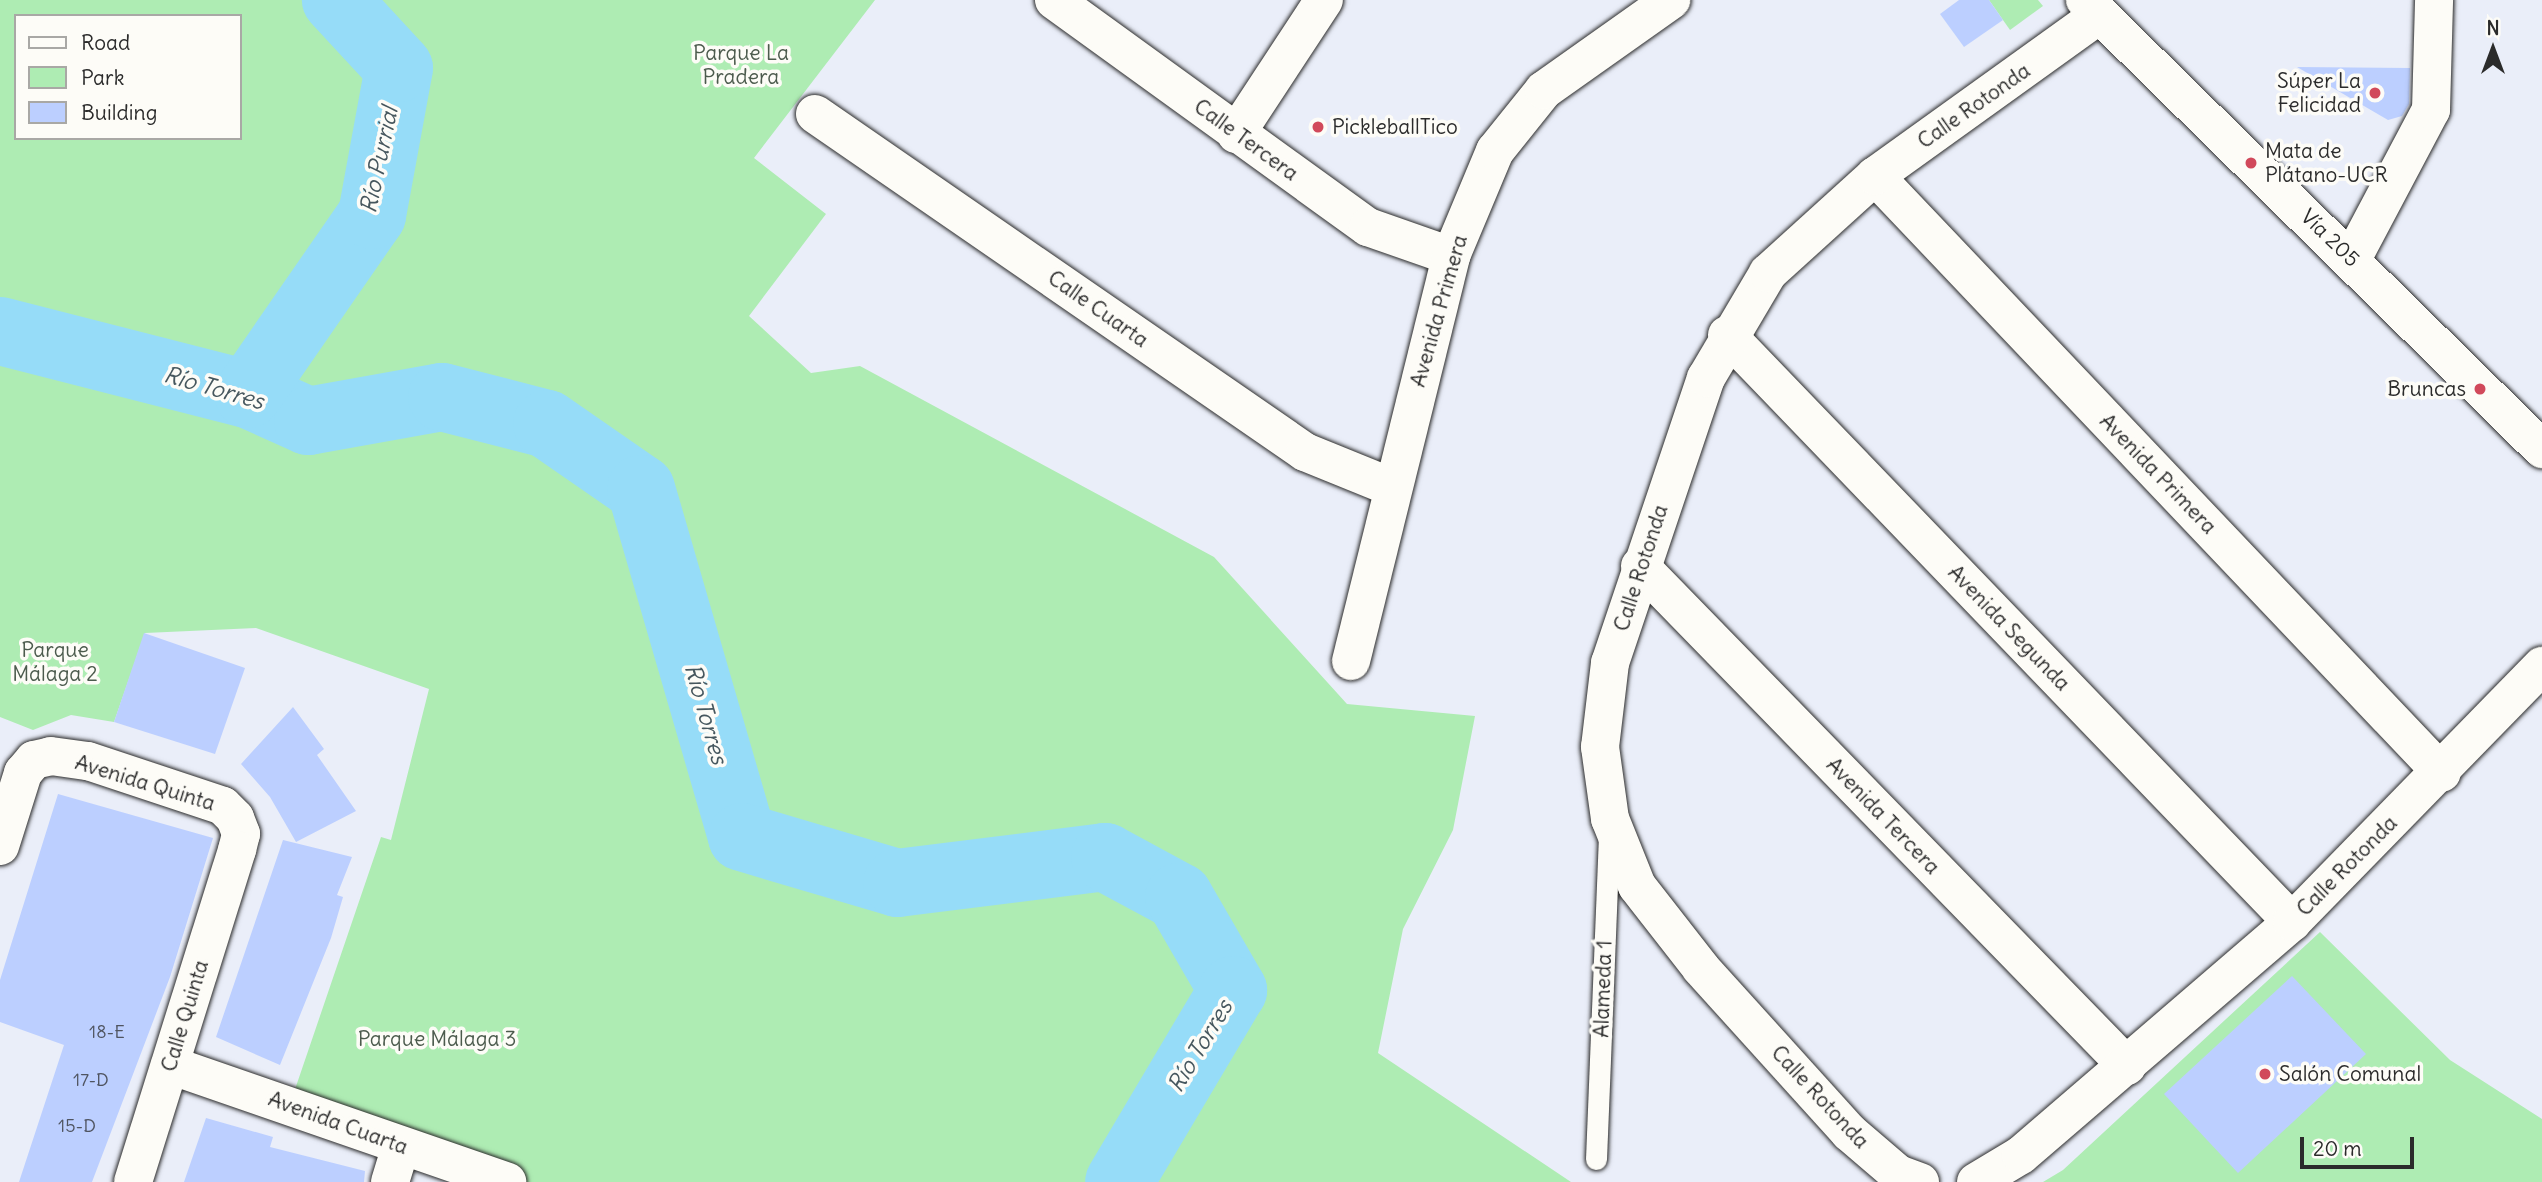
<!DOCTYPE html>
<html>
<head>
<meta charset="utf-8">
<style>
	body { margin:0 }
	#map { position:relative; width:2542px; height:1182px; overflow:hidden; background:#eaeef9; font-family:Delius,sans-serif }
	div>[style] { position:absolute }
	.green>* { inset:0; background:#aeecb3 }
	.river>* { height:68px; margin:-34px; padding:0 34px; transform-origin:34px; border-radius:34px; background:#96dcf8 }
	.building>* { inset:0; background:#bccfff }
	.roads { filter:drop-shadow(0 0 2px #2b2b2b) drop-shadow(0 0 2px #2b2b2b) }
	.lane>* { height:21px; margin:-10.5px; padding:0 10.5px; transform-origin:10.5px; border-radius:10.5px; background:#fdfcf7 }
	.street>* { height:38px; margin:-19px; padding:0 19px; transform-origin:19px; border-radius:19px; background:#fdfcf7 }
	.secondary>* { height:38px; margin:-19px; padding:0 19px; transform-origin:19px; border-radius:19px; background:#fdfcf7 }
	.dots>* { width:19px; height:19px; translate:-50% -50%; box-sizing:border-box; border:4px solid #fdfcf7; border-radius:50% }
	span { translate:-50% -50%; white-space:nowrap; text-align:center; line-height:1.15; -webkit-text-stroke:7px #fdfcf7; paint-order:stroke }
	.number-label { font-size:18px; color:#4f5460 }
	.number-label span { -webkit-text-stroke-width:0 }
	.park-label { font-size:21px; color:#4c5b4d }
	.poi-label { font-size:21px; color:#2b2b2b }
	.right { translate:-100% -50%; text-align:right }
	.left { translate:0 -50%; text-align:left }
	.street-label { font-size:21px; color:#2b2b2b }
	.water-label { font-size:23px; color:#46575e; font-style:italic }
	.legend { position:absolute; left:14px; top:14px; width:228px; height:126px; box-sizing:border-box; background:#fdfcf7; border:2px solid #a9a8a5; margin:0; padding:9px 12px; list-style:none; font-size:21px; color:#2b2b2b }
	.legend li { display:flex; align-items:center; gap:14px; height:35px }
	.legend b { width:35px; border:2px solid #a9a8a5 }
	.north { position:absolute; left:2458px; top:14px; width:70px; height:70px; -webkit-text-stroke:5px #fdfcf7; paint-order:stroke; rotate:0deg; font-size:19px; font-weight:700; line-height:28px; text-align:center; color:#2b2b2b }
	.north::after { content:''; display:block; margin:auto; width:24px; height:32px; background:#2b2b2b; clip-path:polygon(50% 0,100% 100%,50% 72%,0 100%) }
	.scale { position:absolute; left:2300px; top:1137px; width:114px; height:32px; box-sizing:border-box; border:4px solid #2b2b2b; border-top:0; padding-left:9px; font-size:21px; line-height:24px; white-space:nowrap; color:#2b2b2b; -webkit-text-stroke:5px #fdfcf7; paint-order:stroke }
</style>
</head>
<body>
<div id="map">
	<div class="green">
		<i style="clip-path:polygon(evenodd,0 0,875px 0,754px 158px,826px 214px,749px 316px,811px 373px,860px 366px,1214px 557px,1347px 704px,1475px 716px,1453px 830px,1403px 929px,1378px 1053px,1571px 1182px,507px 1182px,290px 1104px,381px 837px,391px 840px,429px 689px,256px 628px,145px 633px,114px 722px,71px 715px,33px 730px,0 717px,0 0,16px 16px,240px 16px,240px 138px,16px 138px,16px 16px)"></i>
		<i style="clip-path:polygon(1989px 0,2038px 0,2043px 6px,2010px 30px)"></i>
		<i style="clip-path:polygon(2320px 932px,2450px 1060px,2542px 1119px,2542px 1182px,2043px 1182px,2063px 1170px)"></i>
	</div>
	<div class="river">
		<i style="left:0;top:331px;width:256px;rotate:14.3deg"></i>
		<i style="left:248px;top:394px;width:66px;rotate:24.2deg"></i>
		<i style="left:308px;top:421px;width:136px;rotate:-10.2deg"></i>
		<i style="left:442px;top:397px;width:108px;rotate:14.4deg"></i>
		<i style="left:547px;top:424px;width:114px;rotate:34.7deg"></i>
		<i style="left:641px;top:489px;width:362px;rotate:73.8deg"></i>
		<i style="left:742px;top:837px;width:162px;rotate:16.5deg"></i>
		<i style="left:897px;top:883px;width:210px;rotate:-7.1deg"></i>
		<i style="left:1105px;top:857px;width:84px;rotate:28.4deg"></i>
		<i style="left:1179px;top:897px;width:108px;rotate:59.9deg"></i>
		<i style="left:1233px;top:990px;width:223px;rotate:120.7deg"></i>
		<i style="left:248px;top:394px;width:218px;rotate:-55.3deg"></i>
		<i style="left:372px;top:215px;width:149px;rotate:-79.6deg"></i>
		<i style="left:399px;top:68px;width:93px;rotate:-132.8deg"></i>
	</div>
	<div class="building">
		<i style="clip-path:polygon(1959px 0,1989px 0,2003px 20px,1964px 47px,1940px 14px)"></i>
		<i style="clip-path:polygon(2297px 67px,2410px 68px,2409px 104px,2402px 116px,2388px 120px)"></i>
		<i style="clip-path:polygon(144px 633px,245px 668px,215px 754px,114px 722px)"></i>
		<i style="clip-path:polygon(293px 707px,324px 749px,317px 755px,356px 811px,296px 842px,270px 797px,241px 764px)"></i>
		<i style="clip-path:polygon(58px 794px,213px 838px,170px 977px,92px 1182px,19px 1182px,64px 1045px,0 1022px,0 980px)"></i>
		<i style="clip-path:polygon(283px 840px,352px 857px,337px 895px,343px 897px,331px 938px,280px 1065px,216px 1037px)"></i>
		<i style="clip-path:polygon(2292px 976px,2366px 1054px,2238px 1173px,2164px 1094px)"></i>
		<i style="clip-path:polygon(206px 1118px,273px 1137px,270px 1147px,365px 1171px,364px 1182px,184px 1182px)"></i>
	</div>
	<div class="roads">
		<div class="lane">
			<i style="left:1596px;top:1159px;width:320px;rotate:-87.7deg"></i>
		</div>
		<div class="street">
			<i style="left:1054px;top:0;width:387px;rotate:35.9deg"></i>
			<i style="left:1368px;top:227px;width:88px;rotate:19.3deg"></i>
			<i style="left:815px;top:114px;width:595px;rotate:34.6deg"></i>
			<i style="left:1305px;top:452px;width:93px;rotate:22.1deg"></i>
			<i style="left:1236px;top:134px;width:160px;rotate:-56.7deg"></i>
			<i style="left:1875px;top:176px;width:823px;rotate:46.48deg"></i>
			<i style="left:2352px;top:259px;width:169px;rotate:-62.1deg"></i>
			<i style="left:2431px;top:110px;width:110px;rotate:-88.4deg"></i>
			<i style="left:1727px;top:335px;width:815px;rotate:46.09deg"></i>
			<i style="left:1640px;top:566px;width:698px;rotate:45.75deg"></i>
			<i style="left:1351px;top:661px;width:417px;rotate:-76.1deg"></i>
			<i style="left:1451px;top:256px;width:114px;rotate:-67.3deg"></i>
			<i style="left:1495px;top:151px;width:78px;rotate:-51.2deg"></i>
			<i style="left:1544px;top:90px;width:156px;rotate:-35.3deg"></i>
			<i style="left:0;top:846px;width:77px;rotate:-72.5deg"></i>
			<i style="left:23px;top:773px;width:17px;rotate:-50deg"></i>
			<i style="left:34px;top:760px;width:17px;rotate:-13deg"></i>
			<i style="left:51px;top:756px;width:37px;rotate:8deg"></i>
			<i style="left:88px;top:761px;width:142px;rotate:18.4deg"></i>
			<i style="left:223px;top:806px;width:17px;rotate:45deg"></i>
			<i style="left:235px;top:818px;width:17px;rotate:69deg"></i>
			<i style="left:241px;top:834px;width:16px;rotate:104deg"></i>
			<i style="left:237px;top:850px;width:348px;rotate:107.4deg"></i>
			<i style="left:170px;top:1065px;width:357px;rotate:19.1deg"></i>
			<i style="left:390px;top:1182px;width:37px;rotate:-73deg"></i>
			<i style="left:1920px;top:1182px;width:23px;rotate:-160deg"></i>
			<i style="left:1898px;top:1174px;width:65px;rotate:-139.4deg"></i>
			<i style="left:1849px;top:1132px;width:221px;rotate:-132.1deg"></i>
			<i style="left:1701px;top:968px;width:104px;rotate:-128deg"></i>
			<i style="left:1637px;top:886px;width:72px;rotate:-111.9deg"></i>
			<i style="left:1610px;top:819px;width:73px;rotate:-97.9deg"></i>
			<i style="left:1600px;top:747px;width:85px;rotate:-83.2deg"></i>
			<i style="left:1610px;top:663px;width:301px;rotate:-71.4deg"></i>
			<i style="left:1706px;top:378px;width:122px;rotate:-59.4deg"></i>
			<i style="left:1768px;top:273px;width:144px;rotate:-42.2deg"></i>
			<i style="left:1875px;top:176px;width:276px;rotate:-35.7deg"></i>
			<i style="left:1976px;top:1182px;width:52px;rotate:-31deg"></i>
			<i style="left:2021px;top:1155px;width:357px;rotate:-40.7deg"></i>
			<i style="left:2292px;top:922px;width:358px;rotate:-45.7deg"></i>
		</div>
		<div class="secondary">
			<i style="left:2085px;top:0;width:641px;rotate:44.49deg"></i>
		</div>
	</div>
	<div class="dots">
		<i style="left:2375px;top:93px;background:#d1495b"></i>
		<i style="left:1318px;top:127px;background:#d1495b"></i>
		<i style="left:2251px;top:163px;background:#d1495b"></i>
		<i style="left:2480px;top:389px;background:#d1495b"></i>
		<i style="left:2265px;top:1074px;background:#d1495b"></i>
	</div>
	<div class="number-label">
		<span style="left:107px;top:1032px">18-E</span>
		<span style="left:91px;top:1080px">17-D</span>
		<span style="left:77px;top:1126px">15-D</span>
	</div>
	<div class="park-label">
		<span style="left:741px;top:65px">Parque La<br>Pradera</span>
		<span style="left:55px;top:662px">Parque<br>Málaga 2</span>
		<span style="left:437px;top:1039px">Parque Málaga 3</span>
	</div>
	<div class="poi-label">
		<span class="right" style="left:2361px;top:93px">Súper La<br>Felicidad</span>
		<span class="left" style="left:1332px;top:127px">PickleballTico</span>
		<span class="left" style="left:2265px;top:163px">Mata de<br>Plátano-UCR</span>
		<span class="right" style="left:2466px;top:389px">Bruncas</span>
		<span class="left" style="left:2279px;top:1074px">Salón Comunal</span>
	</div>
	<div class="street-label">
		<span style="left:1974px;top:106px;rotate:-35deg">Calle Rotonda</span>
		<span style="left:1246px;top:140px;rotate:36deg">Calle Tercera</span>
		<span style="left:2330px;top:238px;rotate:44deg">Vía 205</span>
		<span style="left:1098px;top:309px;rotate:35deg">Calle Cuarta</span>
		<span style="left:1439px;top:311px;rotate:-74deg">Avenida Primera</span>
		<span style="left:2158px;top:474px;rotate:46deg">Avenida Primera</span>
		<span style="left:1641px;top:568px;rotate:-72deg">Calle Rotonda</span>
		<span style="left:2009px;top:628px;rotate:46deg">Avenida Segunda</span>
		<span style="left:145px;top:783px;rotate:17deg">Avenida Quinta</span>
		<span style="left:1883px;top:816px;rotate:46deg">Avenida Tercera</span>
		<span style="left:2347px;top:866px;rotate:-45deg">Calle Rotonda</span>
		<span style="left:1603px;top:989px;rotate:-88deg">Alameda 1</span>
		<span style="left:185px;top:1016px;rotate:-73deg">Calle Quinta</span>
		<span style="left:1820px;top:1097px;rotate:47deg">Calle Rotonda</span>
		<span style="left:338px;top:1123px;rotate:20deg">Avenida Cuarta</span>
	</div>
	<div class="water-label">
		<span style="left:379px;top:160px;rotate:-78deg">Río Purrial</span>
		<span style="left:214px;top:388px;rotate:16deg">Río Torres</span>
		<span style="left:706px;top:714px;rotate:74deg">Río Torres</span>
		<span style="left:1200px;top:1046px;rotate:-59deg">Río Torres</span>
	</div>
	<ul class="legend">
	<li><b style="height:9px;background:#fdfcf7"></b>Road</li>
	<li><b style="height:19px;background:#aeecb3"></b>Park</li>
	<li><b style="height:19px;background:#bccfff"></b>Building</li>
	</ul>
	<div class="north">N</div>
	<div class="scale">20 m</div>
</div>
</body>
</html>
